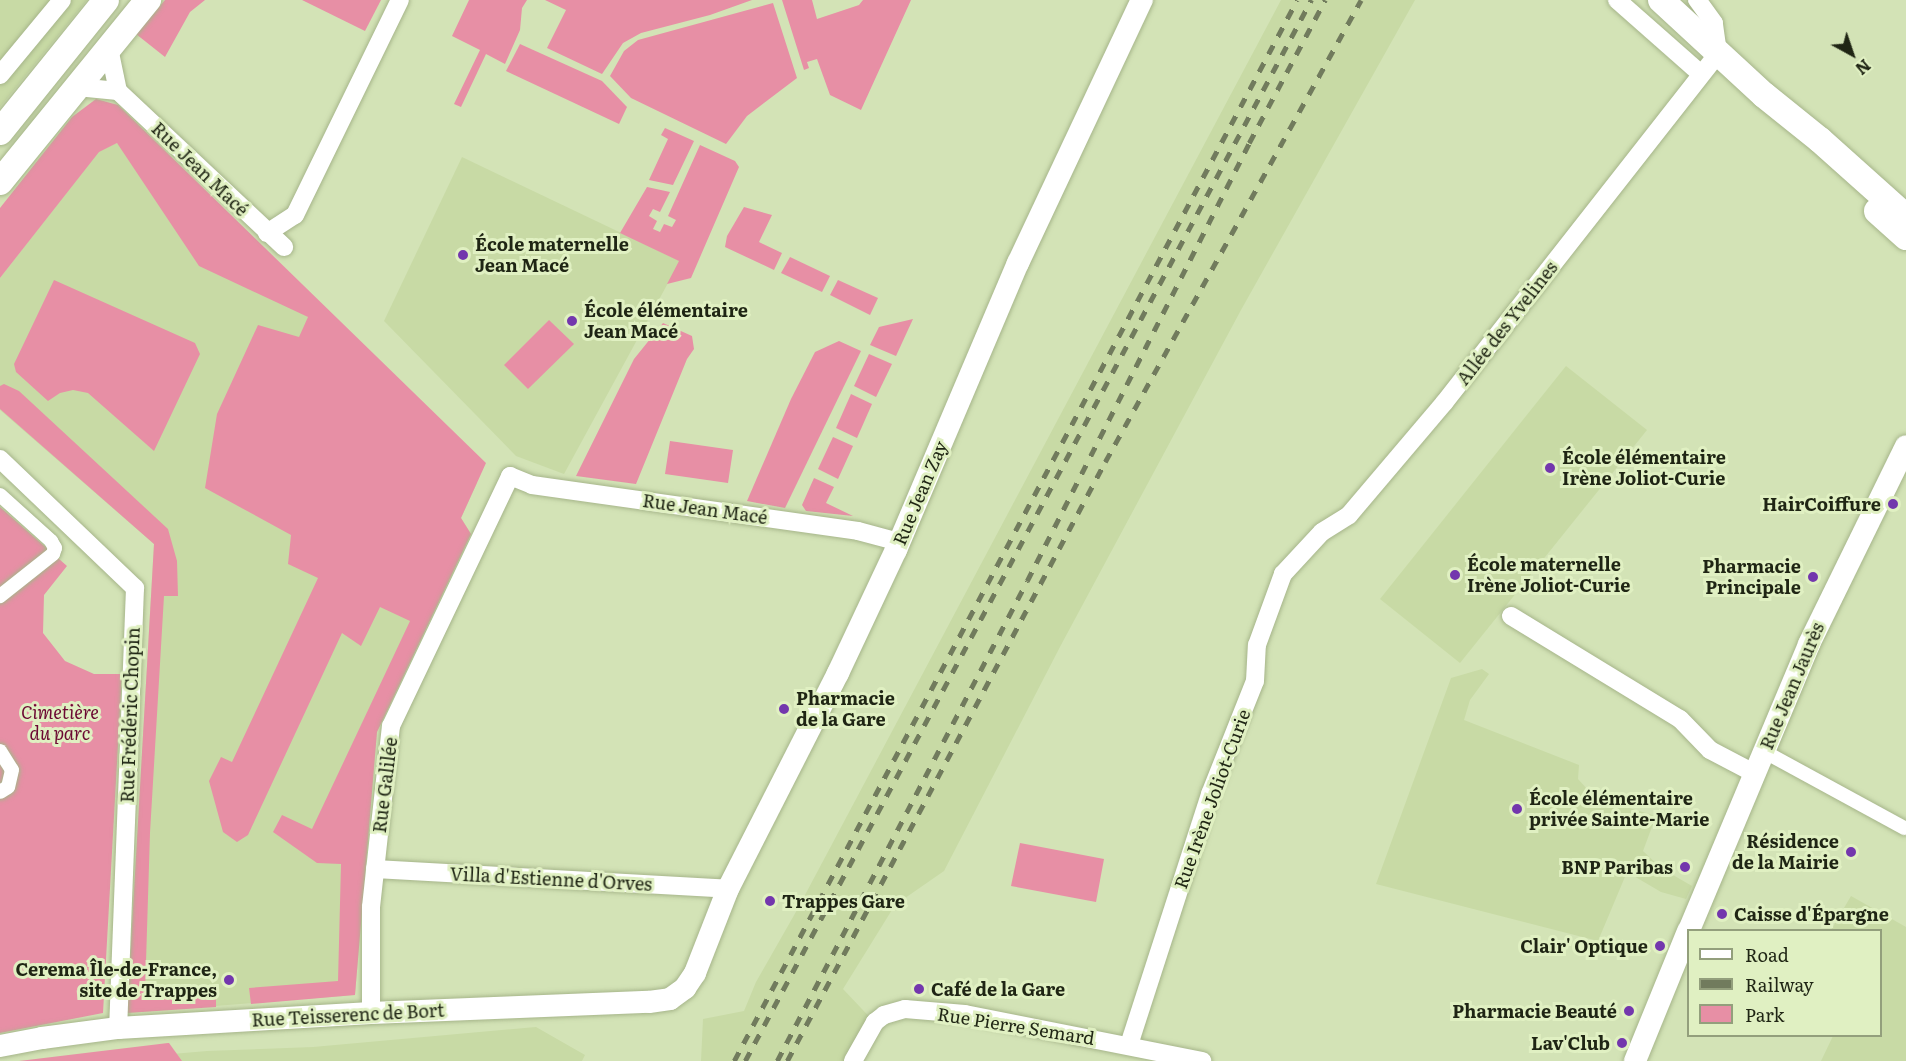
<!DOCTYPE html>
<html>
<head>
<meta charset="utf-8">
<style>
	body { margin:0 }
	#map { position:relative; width:1906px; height:1061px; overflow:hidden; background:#d3e3b6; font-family:Literata,serif }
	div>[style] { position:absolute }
	.built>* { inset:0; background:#c8daa5 }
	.green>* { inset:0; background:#e78fa5 }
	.roads { filter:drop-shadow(0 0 2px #a6b58a) drop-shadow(0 0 2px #a6b58a) }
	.pedestrian>* { height:14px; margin:-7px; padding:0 7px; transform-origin:7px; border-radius:7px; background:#fff }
	.minor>* { height:18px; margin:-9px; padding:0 9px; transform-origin:9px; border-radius:9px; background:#fff }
	.tertiary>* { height:22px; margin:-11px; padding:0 11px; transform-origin:11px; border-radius:11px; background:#fff }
	.secondary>* { height:26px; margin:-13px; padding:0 13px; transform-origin:13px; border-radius:13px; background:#fff }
	.rail>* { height:4.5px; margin-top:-2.25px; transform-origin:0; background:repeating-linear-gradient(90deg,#717b5d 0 10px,transparent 0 20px) }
	.dots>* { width:16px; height:16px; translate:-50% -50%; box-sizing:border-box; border:3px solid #e0f0c2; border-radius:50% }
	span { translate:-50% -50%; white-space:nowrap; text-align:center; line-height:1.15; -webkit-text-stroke:6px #e0f0c2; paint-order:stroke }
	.street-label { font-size:18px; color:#1f2514 }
	.poi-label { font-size:18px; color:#1f2514; font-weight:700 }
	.left { translate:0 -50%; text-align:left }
	.right { translate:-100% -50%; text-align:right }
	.park-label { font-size:18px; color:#6b0832; font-style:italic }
	.legend { position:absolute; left:1687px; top:929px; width:195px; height:108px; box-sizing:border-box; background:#e0f0c2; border:2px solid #939f7c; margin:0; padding:8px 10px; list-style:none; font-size:18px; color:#1f2514 }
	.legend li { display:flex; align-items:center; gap:12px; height:30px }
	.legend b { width:30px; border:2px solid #939f7c }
	.north { position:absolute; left:1822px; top:24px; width:60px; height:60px; -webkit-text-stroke:4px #e0f0c2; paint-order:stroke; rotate:140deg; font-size:16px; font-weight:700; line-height:24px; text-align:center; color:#1f2514 }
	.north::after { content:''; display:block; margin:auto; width:21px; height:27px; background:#1f2514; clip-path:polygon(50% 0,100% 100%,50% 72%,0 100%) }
</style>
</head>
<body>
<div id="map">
	<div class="built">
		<i style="clip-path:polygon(0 0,87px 0,0 107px)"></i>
		<i style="clip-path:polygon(1281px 0,1415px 0,1241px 310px,1061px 645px,944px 871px,895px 905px,843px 989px,879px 1027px,861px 1061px,701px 1061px,703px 1019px,744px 1011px,756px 982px,797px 910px)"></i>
		<i style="clip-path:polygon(117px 143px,308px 317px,477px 483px,461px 518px,471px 534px,377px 732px,355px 995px,127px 1013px,154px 544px,0 410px,0 278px,99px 151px)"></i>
		<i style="clip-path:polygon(462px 157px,680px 261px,564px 474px,516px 456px,384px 321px)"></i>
		<i style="clip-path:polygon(1566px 366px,1647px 430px,1460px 663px,1380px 599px)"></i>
		<i style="clip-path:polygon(1482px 669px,1489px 674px,1470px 700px,1464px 720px,1579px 765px,1578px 779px,1588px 790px,1605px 797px,1606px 801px,1656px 816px,1643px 851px,1661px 868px,1692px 886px,1686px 899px,1661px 892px,1627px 872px,1598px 941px,1376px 884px,1451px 678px)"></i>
		<i style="clip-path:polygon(1851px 896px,1906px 927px,1906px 1061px,1821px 1061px,1833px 1036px,1880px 1036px,1880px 930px,1831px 930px)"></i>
		<i style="clip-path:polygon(536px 1027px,585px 1055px,582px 1061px,91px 1061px,207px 1051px,313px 1047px)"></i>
	</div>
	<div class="green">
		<i style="clip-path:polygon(165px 0,205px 0,190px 12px,165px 57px,136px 34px)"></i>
		<i style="clip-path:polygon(302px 0,381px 0,365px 31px)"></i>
		<i style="clip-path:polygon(469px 0,527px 0,522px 8px,520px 30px,505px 64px,486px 54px,461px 107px,454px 104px,480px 50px,452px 36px)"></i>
		<i style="clip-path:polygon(545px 0,752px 0,710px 15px,641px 33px,623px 43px,602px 74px,547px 48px,566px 10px)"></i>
		<i style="clip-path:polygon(782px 0,812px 0,817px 19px,859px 5px,863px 0,911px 0,861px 110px,830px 95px,817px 59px,807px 62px,809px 68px,804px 70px)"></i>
		<i style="clip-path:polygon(773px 3px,797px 78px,747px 116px,726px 144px,631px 98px,610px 76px,624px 51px,638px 40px)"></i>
		<i style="clip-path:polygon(520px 44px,602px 81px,627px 107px,619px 124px,506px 71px)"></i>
		<i style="clip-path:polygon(96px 99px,118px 105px,486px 463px,461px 518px,471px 534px,377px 732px,355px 995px,251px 1004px,249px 988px,338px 981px,341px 864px,317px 863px,273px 832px,282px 815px,312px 829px,410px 621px,380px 607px,361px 646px,342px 633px,248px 835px,237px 842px,223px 832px,209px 781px,221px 757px,232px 762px,318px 578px,288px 564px,291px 535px,205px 488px,217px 414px,258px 325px,299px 337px,308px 317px,199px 266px,117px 143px,99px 152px,0 278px,0 208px,72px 117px)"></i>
		<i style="clip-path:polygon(665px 128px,694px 141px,673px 185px,649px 180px,668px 139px,661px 135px)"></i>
		<i style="clip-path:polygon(700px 145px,735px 161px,739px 167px,691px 278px,667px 284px,679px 261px,620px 233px,647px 187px,670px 192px,660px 212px,653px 209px,649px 216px,657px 221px,653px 229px,660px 232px,664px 224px,672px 227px,676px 220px,668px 216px)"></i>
		<i style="clip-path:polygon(744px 207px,772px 215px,759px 242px,782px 253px,774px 270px,725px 247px,727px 236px)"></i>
		<i style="clip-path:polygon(790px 257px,830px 276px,822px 292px,781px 273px)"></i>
		<i style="clip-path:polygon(54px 280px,195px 343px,200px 354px,154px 451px,88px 393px,73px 390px,60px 393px,48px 401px,16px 372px,14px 364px)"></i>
		<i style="clip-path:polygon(838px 280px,878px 298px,870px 315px,830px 295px)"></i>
		<i style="clip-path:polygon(913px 319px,896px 356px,870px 345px,879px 327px)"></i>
		<i style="clip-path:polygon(549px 320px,574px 344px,528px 389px,504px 365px)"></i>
		<i style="clip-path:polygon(663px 323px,692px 336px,694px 349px,687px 359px,636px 484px,576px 476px,634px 359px)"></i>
		<i style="clip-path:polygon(839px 341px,861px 351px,785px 508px,747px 501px,791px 399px,815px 352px)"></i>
		<i style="clip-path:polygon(869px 354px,892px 364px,876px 397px,854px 386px)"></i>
		<i style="clip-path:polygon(4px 384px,19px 391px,168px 529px,177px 561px,178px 596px,164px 596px,150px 833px,145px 994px,216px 989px,216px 1007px,127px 1013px,154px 544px,0 409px,0 386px)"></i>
		<i style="clip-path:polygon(851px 394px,872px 404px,857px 438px,836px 428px)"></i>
		<i style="clip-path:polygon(833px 437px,853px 446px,838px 479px,818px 469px)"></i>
		<i style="clip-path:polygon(670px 441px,733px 450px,728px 483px,665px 474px)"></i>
		<i style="clip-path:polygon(814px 478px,834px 487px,826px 503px,853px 516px,806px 511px,802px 505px)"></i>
		<i style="clip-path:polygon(0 507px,67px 566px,44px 595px,43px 633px,65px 661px,94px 674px,122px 674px,103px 1013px,0 1033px)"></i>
		<i style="clip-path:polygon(1020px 843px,1104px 859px,1096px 902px,1011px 886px)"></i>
		<i style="clip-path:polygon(169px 1043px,182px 1061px,19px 1061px,168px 1043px)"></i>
	</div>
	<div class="roads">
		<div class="pedestrian">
			<i style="left:0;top:495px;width:69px;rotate:42deg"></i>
			<i style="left:51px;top:541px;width:8px;rotate:60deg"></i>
			<i style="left:55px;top:548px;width:6px;rotate:108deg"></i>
			<i style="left:53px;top:554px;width:68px;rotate:141.6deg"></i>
			<i style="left:0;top:751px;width:22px;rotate:58deg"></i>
			<i style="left:12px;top:770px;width:17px;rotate:103deg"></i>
			<i style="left:8px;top:787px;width:9px;rotate:148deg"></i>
			<i style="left:1763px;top:751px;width:161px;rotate:28.6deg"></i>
		</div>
		<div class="minor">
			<i style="left:1617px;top:0;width:112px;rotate:41.4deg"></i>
			<i style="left:109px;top:48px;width:44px;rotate:78.2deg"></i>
			<i style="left:118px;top:91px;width:228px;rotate:43.2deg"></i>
			<i style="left:0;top:75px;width:97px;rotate:-50.4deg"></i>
			<i style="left:77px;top:87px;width:41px;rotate:5.6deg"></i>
			<i style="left:267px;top:233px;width:33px;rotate:-33deg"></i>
			<i style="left:295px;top:215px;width:239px;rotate:-64deg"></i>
			<i style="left:0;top:459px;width:187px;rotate:43.7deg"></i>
			<i style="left:135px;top:588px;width:440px;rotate:92.2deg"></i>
			<i style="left:1511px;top:616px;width:198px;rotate:31.4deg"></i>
			<i style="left:1680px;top:719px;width:43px;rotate:45.9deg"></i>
			<i style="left:1710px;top:750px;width:50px;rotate:27.6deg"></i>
			<i style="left:375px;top:869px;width:354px;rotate:3.2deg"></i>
			<i style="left:371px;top:1013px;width:106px;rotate:-90deg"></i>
			<i style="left:371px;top:907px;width:182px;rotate:-83.7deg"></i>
			<i style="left:391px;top:726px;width:277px;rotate:-64.5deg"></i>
			<i style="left:510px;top:476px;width:24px;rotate:22deg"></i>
			<i style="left:532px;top:485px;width:329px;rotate:8deg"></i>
			<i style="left:858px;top:531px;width:42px;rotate:15deg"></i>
			<i style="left:1129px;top:1045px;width:264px;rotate:-72.1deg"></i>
			<i style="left:1210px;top:794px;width:122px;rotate:-68.3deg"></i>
			<i style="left:1255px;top:681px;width:36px;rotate:-87deg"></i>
			<i style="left:1257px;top:645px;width:76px;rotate:-69.9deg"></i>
			<i style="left:1283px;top:574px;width:57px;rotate:-47.1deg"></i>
			<i style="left:1322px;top:532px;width:32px;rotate:-32deg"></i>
			<i style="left:1349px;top:515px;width:147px;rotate:-49.7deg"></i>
			<i style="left:1444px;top:403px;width:444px;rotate:-51.9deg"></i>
			<i style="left:1718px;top:53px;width:30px;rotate:-98deg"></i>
			<i style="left:1714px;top:23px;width:29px;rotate:-126deg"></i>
			<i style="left:853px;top:1061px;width:45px;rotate:-60.6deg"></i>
			<i style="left:875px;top:1022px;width:11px;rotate:-38deg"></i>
			<i style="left:884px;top:1015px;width:22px;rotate:-16deg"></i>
			<i style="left:905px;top:1009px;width:60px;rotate:4.8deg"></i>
			<i style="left:965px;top:1014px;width:242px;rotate:11.2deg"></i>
		</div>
		<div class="tertiary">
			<i style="left:1689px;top:930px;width:310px;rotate:-67.2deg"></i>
			<i style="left:1809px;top:644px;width:220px;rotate:-63.9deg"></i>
			<i style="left:0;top:1046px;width:43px;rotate:-10.8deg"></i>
			<i style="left:42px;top:1038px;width:77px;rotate:-7.5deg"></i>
			<i style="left:118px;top:1028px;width:253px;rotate:-3.4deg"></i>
			<i style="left:371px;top:1013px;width:278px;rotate:-2.3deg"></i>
			<i style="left:649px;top:1002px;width:21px;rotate:-8deg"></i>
			<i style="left:670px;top:999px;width:19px;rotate:-36deg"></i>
			<i style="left:685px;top:988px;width:18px;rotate:-56deg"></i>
			<i style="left:695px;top:973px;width:90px;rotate:-68.6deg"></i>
			<i style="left:728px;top:889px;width:242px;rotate:-63deg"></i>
			<i style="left:838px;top:673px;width:136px;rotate:-64.8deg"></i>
			<i style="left:896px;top:550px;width:312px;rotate:-67deg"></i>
			<i style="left:1018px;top:263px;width:291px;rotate:-64.8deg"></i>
			<i style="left:1635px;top:1061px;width:140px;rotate:-67.8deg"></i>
		</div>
		<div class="secondary">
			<i style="left:1661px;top:0;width:140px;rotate:42.7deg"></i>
			<i style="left:1764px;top:95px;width:72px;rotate:38.8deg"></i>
			<i style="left:1820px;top:140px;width:115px;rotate:41.8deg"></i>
			<i style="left:0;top:132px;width:169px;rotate:-51.2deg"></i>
			<i style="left:0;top:182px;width:235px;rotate:-50.9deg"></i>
			<i style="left:1877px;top:211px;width:39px;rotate:42deg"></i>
		</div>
	</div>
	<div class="rail">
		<i style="left:734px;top:1061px;width:1201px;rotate:-62.05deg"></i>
		<i style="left:745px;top:1061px;width:1203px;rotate:-61.92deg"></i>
		<i style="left:777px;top:1061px;width:541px;rotate:-62.49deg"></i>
		<i style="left:1027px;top:581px;width:491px;rotate:-63.1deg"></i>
		<i style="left:1249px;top:143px;width:162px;rotate:-62deg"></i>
		<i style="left:787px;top:1061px;width:678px;rotate:-62.04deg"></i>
		<i style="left:1105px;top:462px;width:528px;rotate:-61.01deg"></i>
	</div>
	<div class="dots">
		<i style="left:463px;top:255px;background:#7337ad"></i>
		<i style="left:572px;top:321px;background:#7337ad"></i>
		<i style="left:1550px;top:468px;background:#7337ad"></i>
		<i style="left:1893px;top:504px;background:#7337ad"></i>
		<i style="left:1455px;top:575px;background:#7337ad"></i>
		<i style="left:1813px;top:577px;background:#7337ad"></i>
		<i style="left:784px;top:709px;background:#7337ad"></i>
		<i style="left:1517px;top:809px;background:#7337ad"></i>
		<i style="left:1851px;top:852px;background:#7337ad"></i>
		<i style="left:1685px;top:867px;background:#7337ad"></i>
		<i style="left:770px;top:901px;background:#7337ad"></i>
		<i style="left:1722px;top:914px;background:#7337ad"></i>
		<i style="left:1660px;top:946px;background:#7337ad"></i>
		<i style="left:229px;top:980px;background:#7337ad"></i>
		<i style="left:919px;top:989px;background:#7337ad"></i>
		<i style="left:1629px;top:1011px;background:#7337ad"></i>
		<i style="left:1622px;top:1043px;background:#7337ad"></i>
	</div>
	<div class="street-label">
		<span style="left:200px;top:169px;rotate:44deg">Rue Jean Macé</span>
		<span style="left:1507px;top:323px;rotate:-52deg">Allée des Yvelines</span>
		<span style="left:920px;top:493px;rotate:-67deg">Rue Jean Zay</span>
		<span style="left:705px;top:509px;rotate:8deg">Rue Jean Macé</span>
		<span style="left:1792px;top:686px;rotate:-67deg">Rue Jean Jaurès</span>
		<span style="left:130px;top:715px;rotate:-88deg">Rue Frédéric Chopin</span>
		<span style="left:385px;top:785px;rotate:-83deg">Rue Galilée</span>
		<span style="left:1212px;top:799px;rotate:-70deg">Rue Irène Joliot-Curie</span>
		<span style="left:551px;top:879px;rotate:3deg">Villa d'Estienne d'Orves</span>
		<span style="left:348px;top:1015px;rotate:-3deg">Rue Teisserenc de Bort</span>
		<span style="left:1016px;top:1026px;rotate:9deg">Rue Pierre Semard</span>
	</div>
	<div class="poi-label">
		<span class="left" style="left:475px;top:255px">École maternelle<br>Jean Macé</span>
		<span class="left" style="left:584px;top:321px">École élémentaire<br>Jean Macé</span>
		<span class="left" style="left:1562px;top:468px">École élémentaire<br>Irène Joliot-Curie</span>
		<span class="right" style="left:1881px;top:504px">HairCoiffure</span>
		<span class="left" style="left:1467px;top:575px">École maternelle<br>Irène Joliot-Curie</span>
		<span class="right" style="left:1801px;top:577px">Pharmacie<br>Principale</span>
		<span class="left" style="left:796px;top:709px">Pharmacie<br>de la Gare</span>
		<span class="left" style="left:1529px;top:809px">École élémentaire<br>privée Sainte-Marie</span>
		<span class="right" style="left:1839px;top:852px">Résidence<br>de la Mairie</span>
		<span class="right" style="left:1673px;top:867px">BNP Paribas</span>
		<span class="left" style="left:782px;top:901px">Trappes Gare</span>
		<span class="left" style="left:1734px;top:914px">Caisse d'Épargne</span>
		<span class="right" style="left:1648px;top:946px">Clair' Optique</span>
		<span class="right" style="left:217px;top:980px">Cerema Île-de-France,<br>site de Trappes</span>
		<span class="left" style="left:931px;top:989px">Café de la Gare</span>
		<span class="right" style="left:1617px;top:1011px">Pharmacie Beauté</span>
		<span class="right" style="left:1610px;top:1043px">Lav'Club</span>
	</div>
	<div class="park-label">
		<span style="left:60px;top:723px">Cimetière<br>du parc</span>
	</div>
	<ul class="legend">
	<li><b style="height:8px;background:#fff"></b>Road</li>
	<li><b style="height:8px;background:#717b5d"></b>Railway</li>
	<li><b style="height:16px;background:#e78fa5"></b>Park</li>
	</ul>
	<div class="north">N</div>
</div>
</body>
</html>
